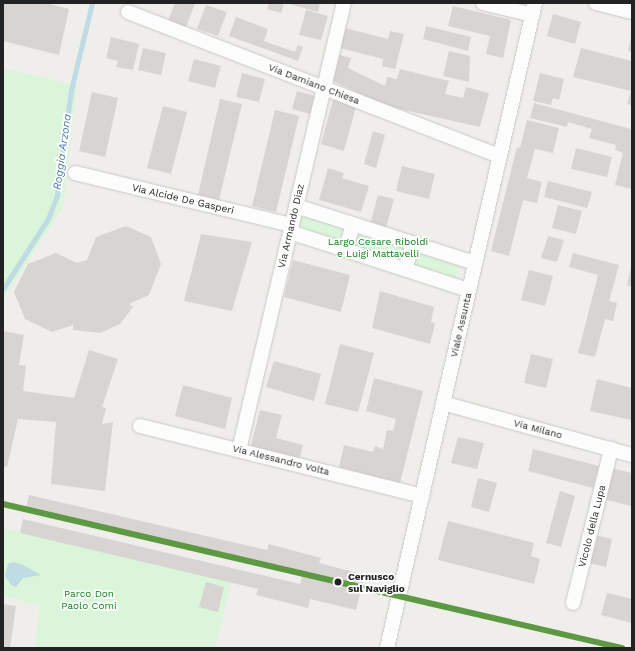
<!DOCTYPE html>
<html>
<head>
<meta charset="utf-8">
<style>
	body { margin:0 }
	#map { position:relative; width:635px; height:651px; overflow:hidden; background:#f0eeeb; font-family:"Work Sans",sans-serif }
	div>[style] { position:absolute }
	.park>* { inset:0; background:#daf5da }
	.water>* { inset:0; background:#bfdbe3 }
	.stream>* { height:4.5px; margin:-2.25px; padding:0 2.25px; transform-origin:2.25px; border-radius:2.25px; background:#bfdbe3 }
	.building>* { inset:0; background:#d7d4d2 }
	.roads { filter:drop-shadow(0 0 1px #c9c8c7) drop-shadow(0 0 1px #c9c8c7) }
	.street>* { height:14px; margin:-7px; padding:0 7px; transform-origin:7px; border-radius:7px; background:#fdfcfc }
	.metro-1>* { height:6px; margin:-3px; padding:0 3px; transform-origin:3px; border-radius:3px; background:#5d9842 }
	.dots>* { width:11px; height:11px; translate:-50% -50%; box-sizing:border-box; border:2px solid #fff; border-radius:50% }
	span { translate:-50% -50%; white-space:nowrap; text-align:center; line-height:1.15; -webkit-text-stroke:3.5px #fff; paint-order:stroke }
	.street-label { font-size:10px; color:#222 }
	.park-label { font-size:10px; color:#0c8416 }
	.stop-label { font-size:10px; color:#222; font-weight:700 }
	.left { translate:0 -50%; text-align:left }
	.water-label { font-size:11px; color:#4a7aab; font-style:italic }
	.frame { position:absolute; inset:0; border:4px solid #222; pointer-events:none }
</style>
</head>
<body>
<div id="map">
	<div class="park">
		<i style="clip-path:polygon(3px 68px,77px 85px,63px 207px,3px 299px)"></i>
		<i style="clip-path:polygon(304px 201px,463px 253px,452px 293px,294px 241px)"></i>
		<i style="clip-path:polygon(3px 528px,231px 582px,215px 648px,35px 648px,40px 606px,3px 596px)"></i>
	</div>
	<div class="water">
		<i style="clip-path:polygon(14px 562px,23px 565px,41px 575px,23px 578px,16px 587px,11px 585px,5px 576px,8px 564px)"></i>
	</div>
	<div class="stream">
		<i style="left:3px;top:289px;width:83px;rotate:-57.3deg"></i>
		<i style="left:48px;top:219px;width:26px;rotate:-69deg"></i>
		<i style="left:57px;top:195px;width:106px;rotate:-82.4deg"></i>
		<i style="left:71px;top:90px;width:89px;rotate:-76.4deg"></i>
	</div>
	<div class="building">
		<i style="clip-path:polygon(3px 3px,46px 3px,69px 9px,59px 55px,3px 41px)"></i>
		<i style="clip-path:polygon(175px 3px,195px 3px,186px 27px,168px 21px)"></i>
		<i style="clip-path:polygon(269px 3px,284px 3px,281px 13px,267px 9px)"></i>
		<i style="clip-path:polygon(286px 3px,320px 3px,318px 12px)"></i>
		<i style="clip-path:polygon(206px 5px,227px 12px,218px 36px,197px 29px)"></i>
		<i style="clip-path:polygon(453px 6px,511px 20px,503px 58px,486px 54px,490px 36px,448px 26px)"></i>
		<i style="clip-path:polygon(306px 10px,328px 16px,321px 40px,299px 35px)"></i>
		<i style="clip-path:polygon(553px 14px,581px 22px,575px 44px,547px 36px)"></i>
		<i style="clip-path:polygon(236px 17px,268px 29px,264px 41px,295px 52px,298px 45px,303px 47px,298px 61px,229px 36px)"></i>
		<i style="clip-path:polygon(426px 26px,471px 37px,468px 51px,423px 39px)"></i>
		<i style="clip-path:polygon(345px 28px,388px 39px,390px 31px,404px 34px,395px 69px,382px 66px,383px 59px,340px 48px)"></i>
		<i style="clip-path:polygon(111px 37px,139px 44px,133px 70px,116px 67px,118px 61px,106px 58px)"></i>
		<i style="clip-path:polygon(631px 37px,632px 37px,632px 52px,628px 51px)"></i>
		<i style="clip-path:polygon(143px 48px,166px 53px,161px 75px,138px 70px)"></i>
		<i style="clip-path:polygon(581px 48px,632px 61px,632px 105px,627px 104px,631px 91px,573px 77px)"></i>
		<i style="clip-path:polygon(449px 51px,470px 56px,469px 82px,443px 76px)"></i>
		<i style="clip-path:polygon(340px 55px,351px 58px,348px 68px,385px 86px,387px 77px,397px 79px,400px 69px,449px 81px,445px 94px,463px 98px,466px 87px,489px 93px,480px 127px,386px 106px,333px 81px)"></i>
		<i style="clip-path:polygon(194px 59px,221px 66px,215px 88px,188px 81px)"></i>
		<i style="clip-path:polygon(242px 73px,265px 79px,259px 102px,236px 97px)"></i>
		<i style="clip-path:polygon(540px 73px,564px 79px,559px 100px,553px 98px,551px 105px,533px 101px)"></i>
		<i style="clip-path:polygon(297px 91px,315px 96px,310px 114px,292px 109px)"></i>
		<i style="clip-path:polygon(92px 92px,118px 98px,105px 157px,79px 151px)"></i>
		<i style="clip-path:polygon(334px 96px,357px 103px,344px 151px,321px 144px)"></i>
		<i style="clip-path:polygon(220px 99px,242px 104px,219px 200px,198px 195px)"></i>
		<i style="clip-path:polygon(534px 103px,631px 129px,632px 189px,615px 185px,623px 153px,615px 150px,616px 145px,589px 138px,592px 129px,568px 122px,567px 127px,530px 118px)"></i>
		<i style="clip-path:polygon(163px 106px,187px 112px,171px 174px,147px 168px)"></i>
		<i style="clip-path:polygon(275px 110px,299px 116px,276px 212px,252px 206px)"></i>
		<i style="clip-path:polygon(527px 120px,559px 128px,553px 153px,535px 149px,527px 178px,542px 182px,537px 203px,523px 200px,509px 256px,491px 251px,517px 147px,520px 148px)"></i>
		<i style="clip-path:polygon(373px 131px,385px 135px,376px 168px,364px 164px)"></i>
		<i style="clip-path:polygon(576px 148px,612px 157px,607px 177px,571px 169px)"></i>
		<i style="clip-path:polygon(402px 166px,435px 174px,429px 199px,396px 191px)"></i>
		<i style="clip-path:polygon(328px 168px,344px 173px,342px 178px,369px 186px,361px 212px,319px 200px)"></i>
		<i style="clip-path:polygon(548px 181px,592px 192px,587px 208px,544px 197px)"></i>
		<i style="clip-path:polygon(378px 195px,394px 199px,385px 232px,369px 228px)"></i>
		<i style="clip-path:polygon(558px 205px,582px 211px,576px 234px,552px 228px)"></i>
		<i style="clip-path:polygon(126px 226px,151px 237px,161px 264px,149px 295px,129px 304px,133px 307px,120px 324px,100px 333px,73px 330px,73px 325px,52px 332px,25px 319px,14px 292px,28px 264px,56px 253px,77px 263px,87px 260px,96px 237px)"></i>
		<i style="clip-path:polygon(201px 234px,252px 242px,232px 311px,184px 301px)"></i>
		<i style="clip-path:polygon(548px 236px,564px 240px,557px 262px,541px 258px)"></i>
		<i style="clip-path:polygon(573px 253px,619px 265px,609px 301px,617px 303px,613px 321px,605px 319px,595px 357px,578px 353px,598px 275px,569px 267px)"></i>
		<i style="clip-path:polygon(293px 260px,350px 275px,341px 312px,284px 297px)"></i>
		<i style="clip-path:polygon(631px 267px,632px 267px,632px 287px,627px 285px)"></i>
		<i style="clip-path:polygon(529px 270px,553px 276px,545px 306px,521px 300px)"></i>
		<i style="clip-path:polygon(380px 291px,434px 307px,431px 322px,435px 323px,430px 344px,372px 328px)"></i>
		<i style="clip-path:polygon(3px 331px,24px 335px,19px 365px,26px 366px,23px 391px,74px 398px,89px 350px,118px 359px,102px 407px,106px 408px,102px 424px,113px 422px,105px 491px,51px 484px,56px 422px,18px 419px,7px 467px,3px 466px)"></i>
		<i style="clip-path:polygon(340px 344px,374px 353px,358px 412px,325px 404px)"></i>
		<i style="clip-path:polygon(531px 354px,553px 359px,546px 388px,524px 383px)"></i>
		<i style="clip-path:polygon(274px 361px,321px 374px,314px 401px,266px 387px)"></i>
		<i style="clip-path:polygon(374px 378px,423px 391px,400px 483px,339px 467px,344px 445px,373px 452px,375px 446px,383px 449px,387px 430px,393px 431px,396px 419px,366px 411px)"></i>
		<i style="clip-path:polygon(597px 379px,632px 388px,631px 420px,590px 411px)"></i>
		<i style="clip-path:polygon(183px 385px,232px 398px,225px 429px,175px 416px)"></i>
		<i style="clip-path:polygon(260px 410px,282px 415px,276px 438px,303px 445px,299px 460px,250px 449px)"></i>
		<i style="clip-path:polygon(458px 437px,484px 443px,477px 469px,451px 463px)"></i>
		<i style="clip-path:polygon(533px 449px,599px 466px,593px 488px,528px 471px)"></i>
		<i style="clip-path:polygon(611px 468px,632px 473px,631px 506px,603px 499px)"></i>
		<i style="clip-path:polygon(478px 478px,497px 483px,489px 512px,471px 507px)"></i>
		<i style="clip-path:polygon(560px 491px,575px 496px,561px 547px,546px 543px)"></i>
		<i style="clip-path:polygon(29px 495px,267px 550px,269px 544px,321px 558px,319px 563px,365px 575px,356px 610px,310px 599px,308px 608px,256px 595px,258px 589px,20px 533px,23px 519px,300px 584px,303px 572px,26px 508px)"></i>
		<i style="clip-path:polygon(448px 521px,534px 543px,531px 556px,540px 559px,534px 584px,438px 560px)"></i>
		<i style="clip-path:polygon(595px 535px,612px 539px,606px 567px,589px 563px)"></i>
		<i style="clip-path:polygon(206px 582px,224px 587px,218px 612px,199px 607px)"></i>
		<i style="clip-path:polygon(607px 593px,632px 599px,632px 623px,601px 615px)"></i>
		<i style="clip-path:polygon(3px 604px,16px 606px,10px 648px,3px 648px)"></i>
	</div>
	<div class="roads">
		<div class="street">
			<i style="left:483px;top:3px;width:51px;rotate:13.5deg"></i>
			<i style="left:596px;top:3px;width:37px;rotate:14deg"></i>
			<i style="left:128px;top:12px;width:399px;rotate:21.2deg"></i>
			<i style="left:75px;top:173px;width:223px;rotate:13.5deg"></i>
			<i style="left:296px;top:206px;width:188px;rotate:17.7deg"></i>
			<i style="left:290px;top:232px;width:188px;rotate:18deg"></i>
			<i style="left:345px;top:250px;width:26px;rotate:-72deg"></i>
			<i style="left:405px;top:269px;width:25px;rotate:-72deg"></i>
			<i style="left:443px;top:403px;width:196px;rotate:15.4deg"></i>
			<i style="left:140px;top:426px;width:291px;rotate:13.9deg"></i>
			<i style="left:239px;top:450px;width:459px;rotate:-76.8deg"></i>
			<i style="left:573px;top:603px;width:159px;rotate:-76.1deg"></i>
			<i style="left:387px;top:648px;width:662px;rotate:-77.08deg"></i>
		</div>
	</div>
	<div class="metro-1">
		<i style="left:3px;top:504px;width:636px;rotate:13.1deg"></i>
	</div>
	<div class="dots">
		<i style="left:338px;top:582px;background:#222"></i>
	</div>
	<div class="street-label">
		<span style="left:314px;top:84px;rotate:21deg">Via Damiano Chiesa</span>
		<span style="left:183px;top:199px;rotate:13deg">Via Alcide De Gasperi</span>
		<span style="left:291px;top:226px;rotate:-77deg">Via Armando Diaz</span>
		<span style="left:461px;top:325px;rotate:-77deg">Viale Assunta</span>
		<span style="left:538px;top:429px;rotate:15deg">Via Milano</span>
		<span style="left:281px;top:460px;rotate:14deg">Via Alessandro Volta</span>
		<span style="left:592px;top:526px;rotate:-76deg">Vicolo della Lupa</span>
	</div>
	<div class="park-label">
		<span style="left:378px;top:247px">Largo Cesare Riboldi<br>e Luigi Mattavelli</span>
		<span style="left:89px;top:599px">Parco Don<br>Paolo Comi</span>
	</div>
	<div class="stop-label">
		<span class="left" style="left:348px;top:582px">Cernusco<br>sul Naviglio</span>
	</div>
	<div class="water-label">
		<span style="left:63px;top:152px;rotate:-82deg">Roggia Arzona</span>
	</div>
	<div class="frame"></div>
</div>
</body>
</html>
